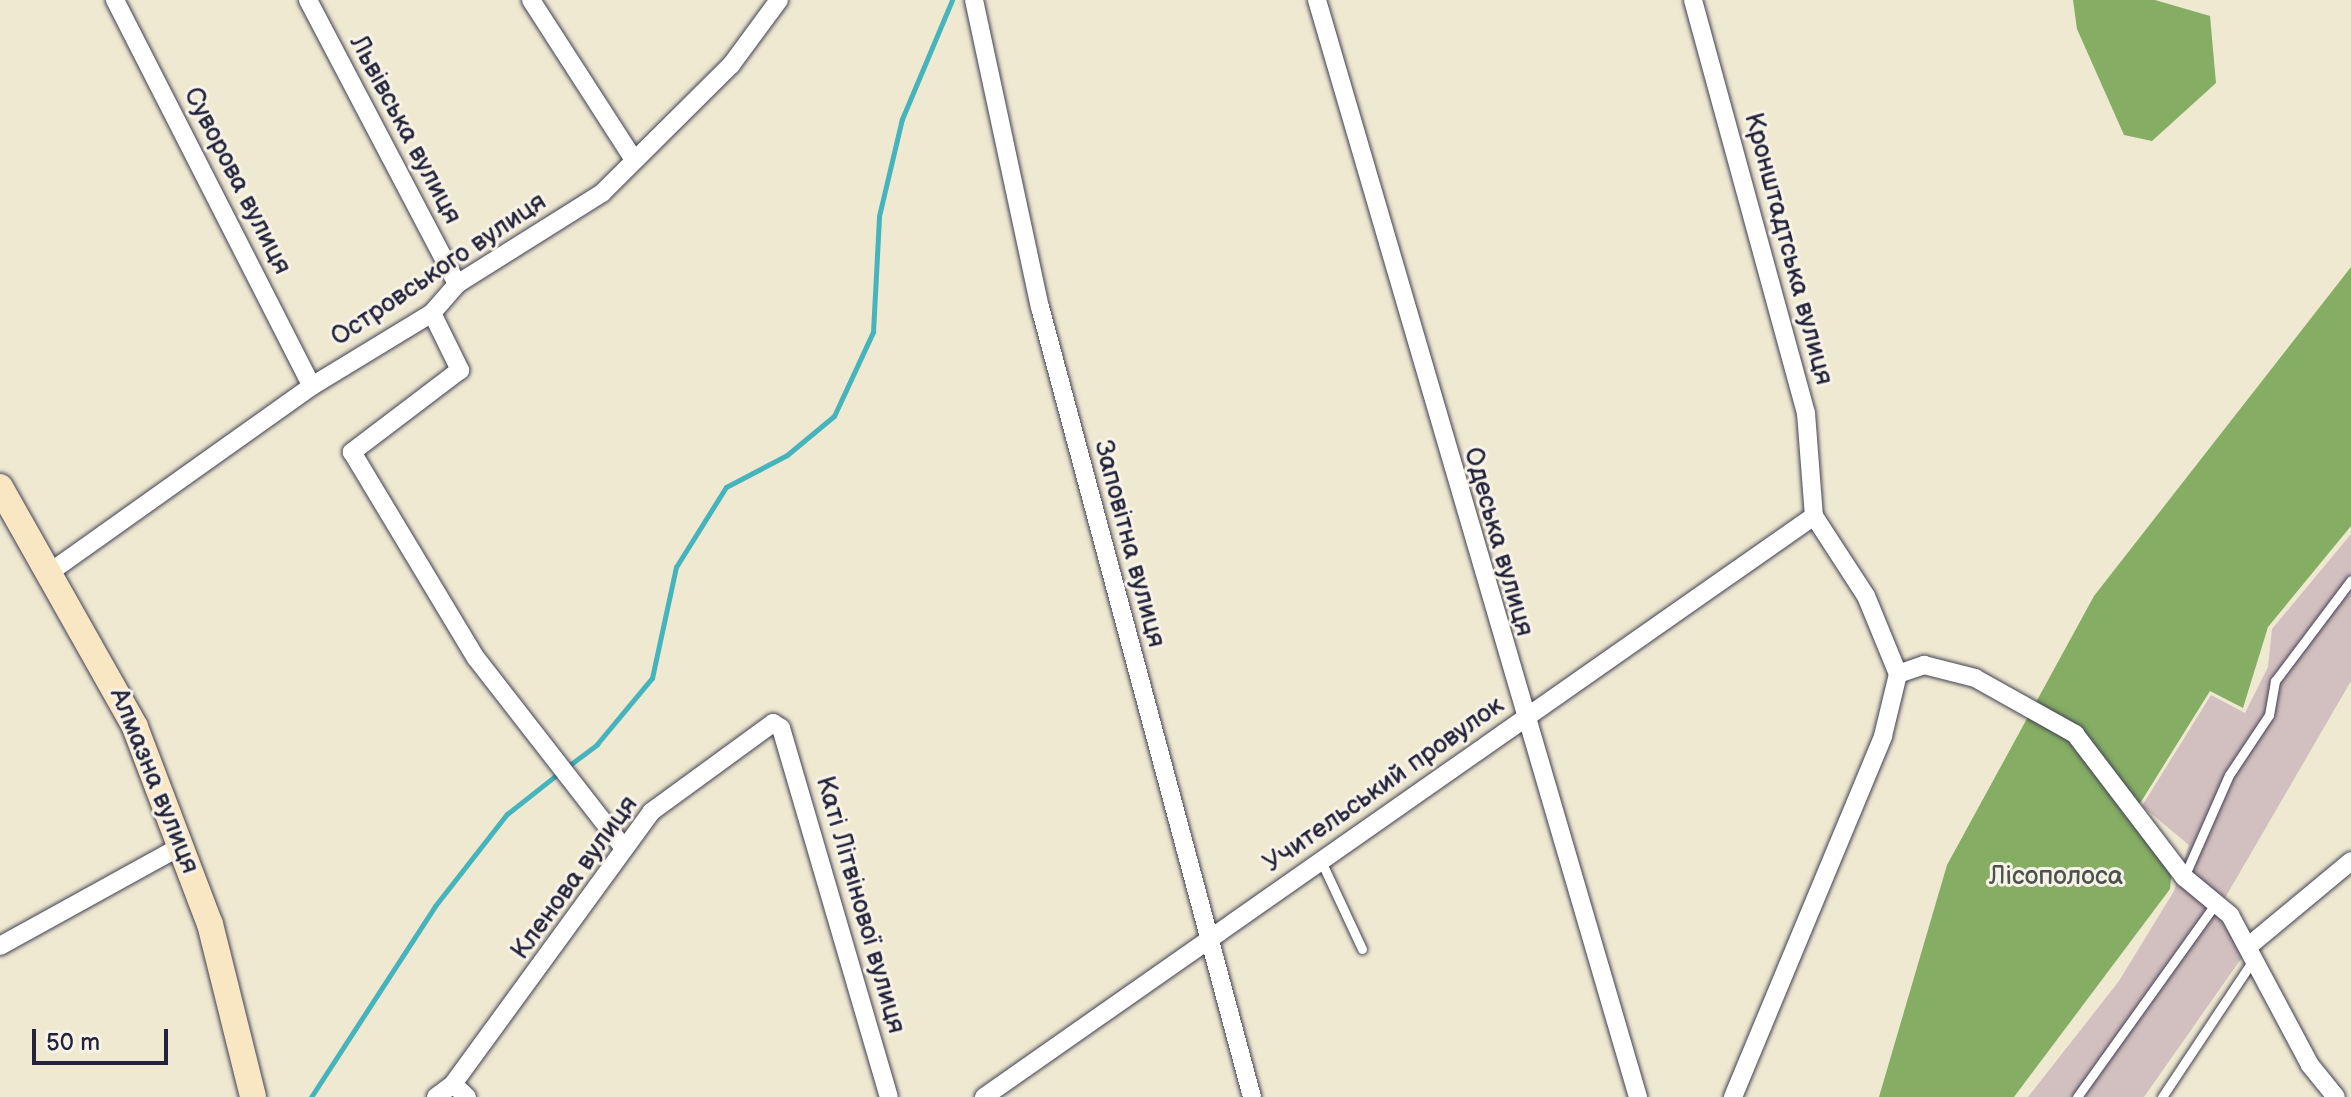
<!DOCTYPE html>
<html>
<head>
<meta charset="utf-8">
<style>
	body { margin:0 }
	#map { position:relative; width:2351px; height:1097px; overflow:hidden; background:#efe9d2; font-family:"Balsamiq Sans",sans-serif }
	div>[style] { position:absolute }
	.industrial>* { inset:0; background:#d2bfbf }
	.forest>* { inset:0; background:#85ad64 }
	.stream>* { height:5px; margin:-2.5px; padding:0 2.5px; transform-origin:2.5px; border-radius:2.5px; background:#45b4bc }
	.roads { filter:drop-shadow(0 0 2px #414052) drop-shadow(0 0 2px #414052) }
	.lane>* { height:9px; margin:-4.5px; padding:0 4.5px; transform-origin:4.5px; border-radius:4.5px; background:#fff }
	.street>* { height:18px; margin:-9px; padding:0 9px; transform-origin:9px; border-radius:9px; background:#fff }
	.secondary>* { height:26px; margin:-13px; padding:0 13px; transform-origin:13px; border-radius:13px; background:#f9e7c3 }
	span { translate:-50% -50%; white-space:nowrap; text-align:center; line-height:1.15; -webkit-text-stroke:6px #f7f3e8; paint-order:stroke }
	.street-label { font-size:26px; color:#22223b }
	.park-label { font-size:26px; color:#4a544c }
	.scale { position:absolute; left:32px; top:1029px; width:136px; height:36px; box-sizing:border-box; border:4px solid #22223b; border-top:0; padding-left:10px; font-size:24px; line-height:28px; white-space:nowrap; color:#22223b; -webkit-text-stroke:6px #f7f3e8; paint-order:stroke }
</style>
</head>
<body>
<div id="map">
	<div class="industrial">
		<i style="clip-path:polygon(2351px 534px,2351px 681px,2218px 910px,2243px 956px,2144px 1097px,2028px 1097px,2119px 981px,2174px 891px,2189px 845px,2142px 806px,2211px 695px,2245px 713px,2268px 667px,2272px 629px)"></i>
	</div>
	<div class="forest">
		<i style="clip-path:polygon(2073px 0,2155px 0,2210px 16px,2216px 83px,2152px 141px,2124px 135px,2077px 29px)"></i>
		<i style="clip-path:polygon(2351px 267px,2351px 526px,2268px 627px,2243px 708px,2210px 691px,2139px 805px,2155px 854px,2172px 870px,2170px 889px,2014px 1097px,1879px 1097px,1947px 865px,2094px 596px)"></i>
	</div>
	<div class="stream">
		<i style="left:567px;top:767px;width:38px;rotate:-37deg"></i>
		<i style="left:597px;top:744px;width:86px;rotate:-50.2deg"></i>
		<i style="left:652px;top:678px;width:114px;rotate:-77.8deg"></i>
		<i style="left:676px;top:567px;width:94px;rotate:-58deg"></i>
		<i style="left:726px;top:487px;width:69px;rotate:-27.7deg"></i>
		<i style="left:787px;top:455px;width:61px;rotate:-39.7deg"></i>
		<i style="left:834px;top:416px;width:93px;rotate:-65.1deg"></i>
		<i style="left:873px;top:332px;width:116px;rotate:-87deg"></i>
		<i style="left:879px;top:216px;width:100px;rotate:-76.7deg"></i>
		<i style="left:902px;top:119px;width:129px;rotate:-67.2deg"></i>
		<i style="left:311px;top:1097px;width:228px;rotate:-57deg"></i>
		<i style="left:435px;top:906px;width:117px;rotate:-52deg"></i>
		<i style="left:507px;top:814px;width:66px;rotate:-38.3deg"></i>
	</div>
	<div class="roads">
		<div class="lane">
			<i style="left:1321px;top:861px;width:97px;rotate:65deg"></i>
			<i style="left:2184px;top:877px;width:111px;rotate:-66.2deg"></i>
			<i style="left:2229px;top:775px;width:72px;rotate:-56.3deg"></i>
			<i style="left:2269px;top:715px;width:35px;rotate:-80deg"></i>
			<i style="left:2275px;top:681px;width:126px;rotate:-53deg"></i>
			<i style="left:2077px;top:1097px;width:237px;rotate:-54.4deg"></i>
			<i style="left:2162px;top:1097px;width:164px;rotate:-56.4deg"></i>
		</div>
		<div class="street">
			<i style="left:115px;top:0;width:433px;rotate:63deg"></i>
			<i style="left:308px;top:0;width:321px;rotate:62.3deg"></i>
			<i style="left:531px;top:0;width:188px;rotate:57.2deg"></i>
			<i style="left:974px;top:0;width:314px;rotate:77.9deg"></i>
			<i style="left:1040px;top:307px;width:818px;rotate:74.98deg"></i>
			<i style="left:1317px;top:0;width:1143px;rotate:73.69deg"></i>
			<i style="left:1693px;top:0;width:428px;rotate:74.7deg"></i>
			<i style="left:1806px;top:413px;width:103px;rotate:85.6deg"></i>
			<i style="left:432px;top:313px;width:64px;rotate:63.8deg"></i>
			<i style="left:460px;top:370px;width:136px;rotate:142.8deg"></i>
			<i style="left:352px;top:452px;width:240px;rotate:59deg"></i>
			<i style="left:476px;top:658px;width:239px;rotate:52.1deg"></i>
			<i style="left:53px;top:570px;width:318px;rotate:-35.4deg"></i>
			<i style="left:312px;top:386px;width:140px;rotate:-31.3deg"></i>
			<i style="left:432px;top:313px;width:38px;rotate:-49deg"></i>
			<i style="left:457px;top:284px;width:171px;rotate:-32.1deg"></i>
			<i style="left:602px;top:193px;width:182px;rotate:-44.8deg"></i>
			<i style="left:731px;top:65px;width:81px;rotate:-53.6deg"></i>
			<i style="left:1898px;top:674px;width:28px;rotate:-19deg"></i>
			<i style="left:1924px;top:665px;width:53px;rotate:14.3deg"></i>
			<i style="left:1975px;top:678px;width:115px;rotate:29.2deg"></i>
			<i style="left:2075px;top:734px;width:180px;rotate:52.7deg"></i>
			<i style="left:2184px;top:877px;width:60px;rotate:39.6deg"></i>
			<i style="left:2230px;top:915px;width:170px;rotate:61.9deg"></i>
			<i style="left:2310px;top:1065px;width:41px;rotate:50.9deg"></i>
			<i style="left:2250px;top:945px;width:131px;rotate:-39.7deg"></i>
			<i style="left:0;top:946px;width:207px;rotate:-28.9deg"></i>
			<i style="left:436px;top:1097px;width:21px;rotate:-37deg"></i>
			<i style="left:467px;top:1097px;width:19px;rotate:-137deg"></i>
			<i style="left:453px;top:1084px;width:336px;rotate:-53.9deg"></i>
			<i style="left:651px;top:812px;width:151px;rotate:-36.1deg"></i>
			<i style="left:773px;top:723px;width:9px;rotate:32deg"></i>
			<i style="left:781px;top:728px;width:384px;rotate:73.7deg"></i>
			<i style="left:984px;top:1097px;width:1013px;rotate:-34.99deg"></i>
			<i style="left:1733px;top:1097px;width:391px;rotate:-67.4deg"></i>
			<i style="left:1883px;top:736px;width:64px;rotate:-76.4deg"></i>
			<i style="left:1898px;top:674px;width:84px;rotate:-112.3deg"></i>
			<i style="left:1866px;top:596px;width:95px;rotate:-123deg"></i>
		</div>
		<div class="secondary">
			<i style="left:0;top:487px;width:275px;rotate:60.6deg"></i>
			<i style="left:135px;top:727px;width:211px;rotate:69.2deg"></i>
			<i style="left:210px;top:924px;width:178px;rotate:76deg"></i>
		</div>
	</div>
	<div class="street-label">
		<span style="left:405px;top:130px;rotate:62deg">Львівська вулиця</span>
		<span style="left:237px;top:181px;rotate:63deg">Суворова вулиця</span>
		<span style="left:1788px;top:249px;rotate:75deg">Кронштадтська вулиця</span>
		<span style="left:439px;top:270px;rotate:-34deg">Островського вулиця</span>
		<span style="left:1498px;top:542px;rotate:74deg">Одеська вулиця</span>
		<span style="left:1129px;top:544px;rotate:75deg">Заповітна вулиця</span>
		<span style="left:154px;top:781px;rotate:68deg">Алмазна вулиця</span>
		<span style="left:1384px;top:785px;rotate:-35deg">Учительський провулок</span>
		<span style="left:575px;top:878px;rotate:-54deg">Кленова вулиця</span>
		<span style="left:860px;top:905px;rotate:74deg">Каті Літвінової вулиця</span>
	</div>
	<div class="park-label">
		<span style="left:2056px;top:877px">Лісополоса</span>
	</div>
	<div class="scale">50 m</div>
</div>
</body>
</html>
